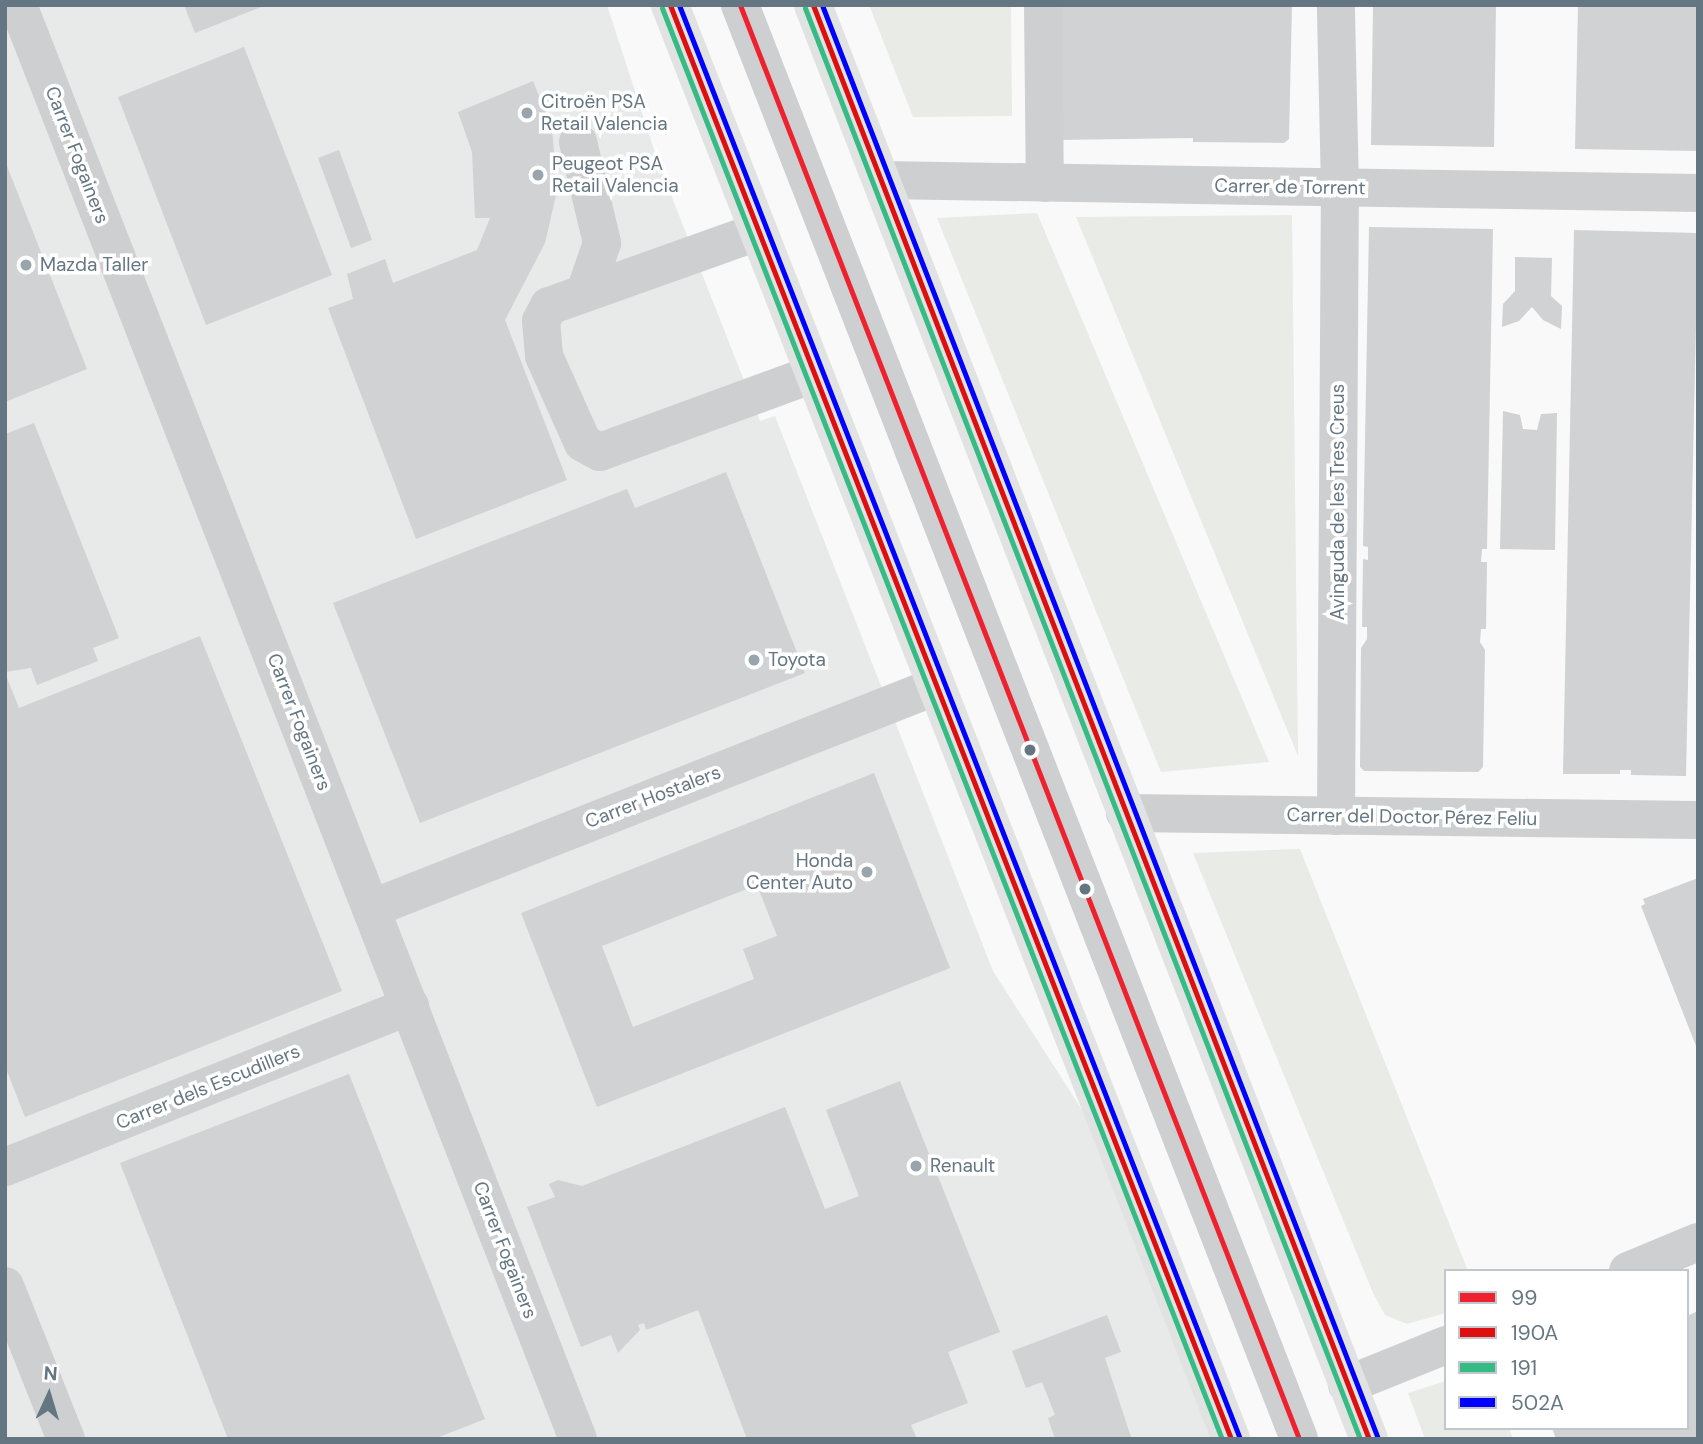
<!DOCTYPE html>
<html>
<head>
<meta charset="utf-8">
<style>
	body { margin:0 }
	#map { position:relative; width:1703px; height:1444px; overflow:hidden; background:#f9f9f9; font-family:"DM Sans",sans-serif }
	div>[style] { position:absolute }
	.built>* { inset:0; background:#e8e9e9 }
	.green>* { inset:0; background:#e8ebe6 }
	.building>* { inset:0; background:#d0d2d3 }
	.minor>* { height:38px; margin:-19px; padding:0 19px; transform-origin:19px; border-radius:19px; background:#cecfd0 }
	.major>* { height:38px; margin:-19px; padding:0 19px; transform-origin:19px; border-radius:19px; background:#e1e2e2 }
	.bus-1>* { height:5px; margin:-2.5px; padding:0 2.5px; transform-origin:2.5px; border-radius:2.5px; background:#ed222e }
	.bus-2>* { height:5px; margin:-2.5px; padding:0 2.5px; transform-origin:2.5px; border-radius:2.5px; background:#dd0f0f }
	.bus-3>* { height:5px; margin:-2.5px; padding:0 2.5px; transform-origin:2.5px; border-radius:2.5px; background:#36bb84 }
	.bus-4>* { height:5px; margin:-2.5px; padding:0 2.5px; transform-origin:2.5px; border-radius:2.5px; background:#00f }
	.dots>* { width:19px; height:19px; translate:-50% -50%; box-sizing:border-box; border:4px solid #fff; border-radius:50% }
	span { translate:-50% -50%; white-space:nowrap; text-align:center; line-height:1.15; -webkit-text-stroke:7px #fff; paint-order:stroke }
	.poi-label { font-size:19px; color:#657683 }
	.left { translate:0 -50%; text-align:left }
	.right { translate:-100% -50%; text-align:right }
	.street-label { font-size:19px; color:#657683 }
	.frame { position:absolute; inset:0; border:7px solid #657683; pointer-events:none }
	.legend { position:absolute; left:1444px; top:1269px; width:245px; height:161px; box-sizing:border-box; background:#fff; border:2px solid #c1c8cd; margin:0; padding:9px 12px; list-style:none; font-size:21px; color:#657683 }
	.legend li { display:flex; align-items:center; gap:14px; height:35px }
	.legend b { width:35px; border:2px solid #c1c8cd }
	.north { position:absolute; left:14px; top:1360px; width:70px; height:70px; -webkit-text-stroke:5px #fff; paint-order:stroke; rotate:4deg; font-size:19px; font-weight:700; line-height:28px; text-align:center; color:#657683 }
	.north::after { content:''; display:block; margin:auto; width:24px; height:32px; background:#657683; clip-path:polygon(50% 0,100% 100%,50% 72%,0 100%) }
</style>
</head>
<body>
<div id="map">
	<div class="built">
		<i style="clip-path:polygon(5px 5px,607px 5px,658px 162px,760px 421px,775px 416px,993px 971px,1177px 1258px,1244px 1439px,5px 1439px)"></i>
	</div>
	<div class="green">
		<i style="clip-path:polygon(869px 5px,1011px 5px,1012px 116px,913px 117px)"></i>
		<i style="clip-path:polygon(1037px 213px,1269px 762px,1161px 772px,937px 218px)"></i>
		<i style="clip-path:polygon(1292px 215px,1298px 756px,1076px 217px)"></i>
		<i style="clip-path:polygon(1300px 849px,1468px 1271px,1446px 1271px,1446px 1313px,1407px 1324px,1385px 1315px,1373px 1293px,1193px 853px)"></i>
		<i style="clip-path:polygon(1446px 1381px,1446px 1428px,1509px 1428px,1513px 1439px,1425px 1439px,1408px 1393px)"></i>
	</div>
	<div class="building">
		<i style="clip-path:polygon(184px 5px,266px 5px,195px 33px)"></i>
		<i style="clip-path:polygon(1054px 5px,1292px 5px,1289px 139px,1284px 143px,1193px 142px,1193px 138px,1056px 140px)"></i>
		<i style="clip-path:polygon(1373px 5px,1496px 5px,1494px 147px,1371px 145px)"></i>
		<i style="clip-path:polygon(1578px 5px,1698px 5px,1698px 151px,1575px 149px)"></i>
		<i style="clip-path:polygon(244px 47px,332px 275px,206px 325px,118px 97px)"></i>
		<i style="clip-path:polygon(533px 81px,552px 128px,557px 191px,545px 243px,505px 320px,567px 480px,416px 539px,328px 308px,353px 299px,347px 274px,385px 259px,393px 283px,477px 250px,490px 218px,475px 218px,472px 152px,458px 112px)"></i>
		<i style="clip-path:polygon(339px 150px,372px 240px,351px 248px,318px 158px)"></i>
		<i style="clip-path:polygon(5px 161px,87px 369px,5px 402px)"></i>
		<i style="clip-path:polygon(1369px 227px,1493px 229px,1487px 549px,1482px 549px,1481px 562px,1487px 562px,1486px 629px,1481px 629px,1480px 642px,1485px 650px,1483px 767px,1478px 772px,1364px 771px,1360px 767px,1361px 648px,1367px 639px,1367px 627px,1362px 627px,1363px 559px,1368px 560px,1368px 547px,1363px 546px)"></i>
		<i style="clip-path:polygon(1574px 230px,1698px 233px,1686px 776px,1631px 775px,1631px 770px,1620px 770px,1620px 774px,1563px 774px)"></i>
		<i style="clip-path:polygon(1515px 257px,1552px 258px,1551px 296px,1562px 306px,1561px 329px,1543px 320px,1532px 307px,1519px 321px,1502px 327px,1503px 304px,1515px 291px)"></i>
		<i style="clip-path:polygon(1503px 411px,1520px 415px,1523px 429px,1537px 430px,1541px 414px,1557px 413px,1555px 550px,1500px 549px)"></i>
		<i style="clip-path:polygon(34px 423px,119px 638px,93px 648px,98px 661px,37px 685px,31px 668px,5px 672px,5px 434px)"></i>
		<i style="clip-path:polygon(726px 472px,805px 673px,420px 823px,333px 603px,627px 489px,635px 508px)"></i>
		<i style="clip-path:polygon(200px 636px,342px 991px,25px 1117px,5px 1066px,5px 673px,19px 708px)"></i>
		<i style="clip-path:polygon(evenodd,874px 773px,950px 968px,597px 1107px,521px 913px,874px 773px,757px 885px,777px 936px,743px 949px,754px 979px,633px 1027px,602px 946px,757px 885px)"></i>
		<i style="clip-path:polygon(1698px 878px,1698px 1051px,1641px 906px,1645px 904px,1643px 899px)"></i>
		<i style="clip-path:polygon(349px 1074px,485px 1419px,434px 1439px,228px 1439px,120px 1163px)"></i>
		<i style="clip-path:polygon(900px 1081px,1000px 1332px,948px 1352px,968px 1403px,911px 1425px,917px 1439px,747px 1439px,698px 1310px,646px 1330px,644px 1323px,638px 1325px,640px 1330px,618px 1353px,611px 1335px,581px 1347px,527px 1207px,555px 1197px,549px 1184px,558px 1180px,582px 1186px,785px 1107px,825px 1209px,859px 1196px,826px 1110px)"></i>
		<i style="clip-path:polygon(1698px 1311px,1698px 1439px,1556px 1439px,1552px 1428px,1687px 1428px,1687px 1316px)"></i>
		<i style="clip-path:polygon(1107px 1315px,1121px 1352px,1105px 1358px,1131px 1437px,1055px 1439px,1048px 1418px,1055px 1415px,1042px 1382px,1026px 1388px,1012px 1351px)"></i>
	</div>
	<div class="minor">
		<i style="left:18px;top:5px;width:1539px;rotate:68.67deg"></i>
		<i style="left:740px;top:5px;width:1539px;rotate:68.7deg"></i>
		<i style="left:1043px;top:5px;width:178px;rotate:89.4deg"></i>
		<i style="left:578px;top:142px;width:104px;rotate:76.6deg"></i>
		<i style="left:602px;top:243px;width:52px;rotate:109.1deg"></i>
		<i style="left:883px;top:180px;width:815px;rotate:0.91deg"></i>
		<i style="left:757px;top:232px;width:221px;rotate:160.4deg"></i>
		<i style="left:549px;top:306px;width:17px;rotate:118deg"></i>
		<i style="left:541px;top:321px;width:35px;rotate:85deg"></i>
		<i style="left:544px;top:356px;width:95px;rotate:65.9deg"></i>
		<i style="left:583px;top:443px;width:19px;rotate:28deg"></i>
		<i style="left:600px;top:452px;width:227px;rotate:-20.1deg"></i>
		<i style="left:1125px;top:813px;width:573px;rotate:0.7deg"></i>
		<i style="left:1336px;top:816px;width:628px;rotate:-89.64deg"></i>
		<i style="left:1340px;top:188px;width:183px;rotate:-91.3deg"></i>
		<i style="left:373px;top:908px;width:603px;rotate:-21.5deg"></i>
		<i style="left:5px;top:1167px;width:436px;rotate:-21.7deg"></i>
		<i style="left:1628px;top:1271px;width:76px;rotate:-22.5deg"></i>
		<i style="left:5px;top:1286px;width:165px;rotate:68.3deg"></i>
		<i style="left:1347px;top:1385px;width:107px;rotate:-22deg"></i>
	</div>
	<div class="major">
		<i style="left:670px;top:5px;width:1540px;rotate:68.63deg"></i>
		<i style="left:813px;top:5px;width:1538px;rotate:68.81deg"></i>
	</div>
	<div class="bus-1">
		<i style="left:740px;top:5px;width:1539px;rotate:68.7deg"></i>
	</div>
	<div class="bus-2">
		<i style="left:670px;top:5px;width:1540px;rotate:68.63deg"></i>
		<i style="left:813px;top:5px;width:1538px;rotate:68.81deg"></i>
	</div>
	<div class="bus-3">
		<i style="left:662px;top:8px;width:1537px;rotate:68.63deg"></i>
		<i style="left:805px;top:8px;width:1535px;rotate:68.8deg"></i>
	</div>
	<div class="bus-4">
		<i style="left:679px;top:5px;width:1537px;rotate:68.63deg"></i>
		<i style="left:822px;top:5px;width:1535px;rotate:68.8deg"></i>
	</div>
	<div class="dots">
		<i style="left:527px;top:113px;background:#99a4ac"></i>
		<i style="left:538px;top:175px;background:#99a4ac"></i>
		<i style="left:26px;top:265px;background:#99a4ac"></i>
		<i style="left:754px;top:660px;background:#99a4ac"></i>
		<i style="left:1030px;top:750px;background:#657683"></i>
		<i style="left:867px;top:872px;background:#99a4ac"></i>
		<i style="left:1085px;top:889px;background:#657683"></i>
		<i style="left:916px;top:1166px;background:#99a4ac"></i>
	</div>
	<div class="poi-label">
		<span class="left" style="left:541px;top:113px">Citroën PSA<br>Retail Valencia</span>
		<span class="left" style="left:552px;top:175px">Peugeot PSA<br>Retail Valencia</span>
		<span class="left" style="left:40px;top:265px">Mazda Taller</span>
		<span class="left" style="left:768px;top:660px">Toyota</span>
		<span class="right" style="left:853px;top:872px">Honda<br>Center Auto</span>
		<span class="left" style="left:930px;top:1166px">Renault</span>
	</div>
	<div class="street-label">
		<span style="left:77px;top:155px;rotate:69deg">Carrer Fogainers</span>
		<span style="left:1290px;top:187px;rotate:1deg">Carrer de Torrent</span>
		<span style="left:1338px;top:502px;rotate:-90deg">Avinguda de les Tres Creus</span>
		<span style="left:299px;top:722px;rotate:69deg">Carrer Fogainers</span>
		<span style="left:653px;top:797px;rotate:-21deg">Carrer Hostalers</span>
		<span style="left:1412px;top:817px;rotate:1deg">Carrer del Doctor Pérez Feliu</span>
		<span style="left:208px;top:1087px;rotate:-22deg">Carrer dels Escudillers</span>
		<span style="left:505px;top:1250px;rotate:69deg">Carrer Fogainers</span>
	</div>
	<div class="frame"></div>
	<ul class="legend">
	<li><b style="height:9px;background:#ed222e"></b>99</li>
	<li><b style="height:9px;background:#dd0f0f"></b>190A</li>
	<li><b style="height:9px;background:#36bb84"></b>191</li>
	<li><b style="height:9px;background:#00f"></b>502A</li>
	</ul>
	<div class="north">N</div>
</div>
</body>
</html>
